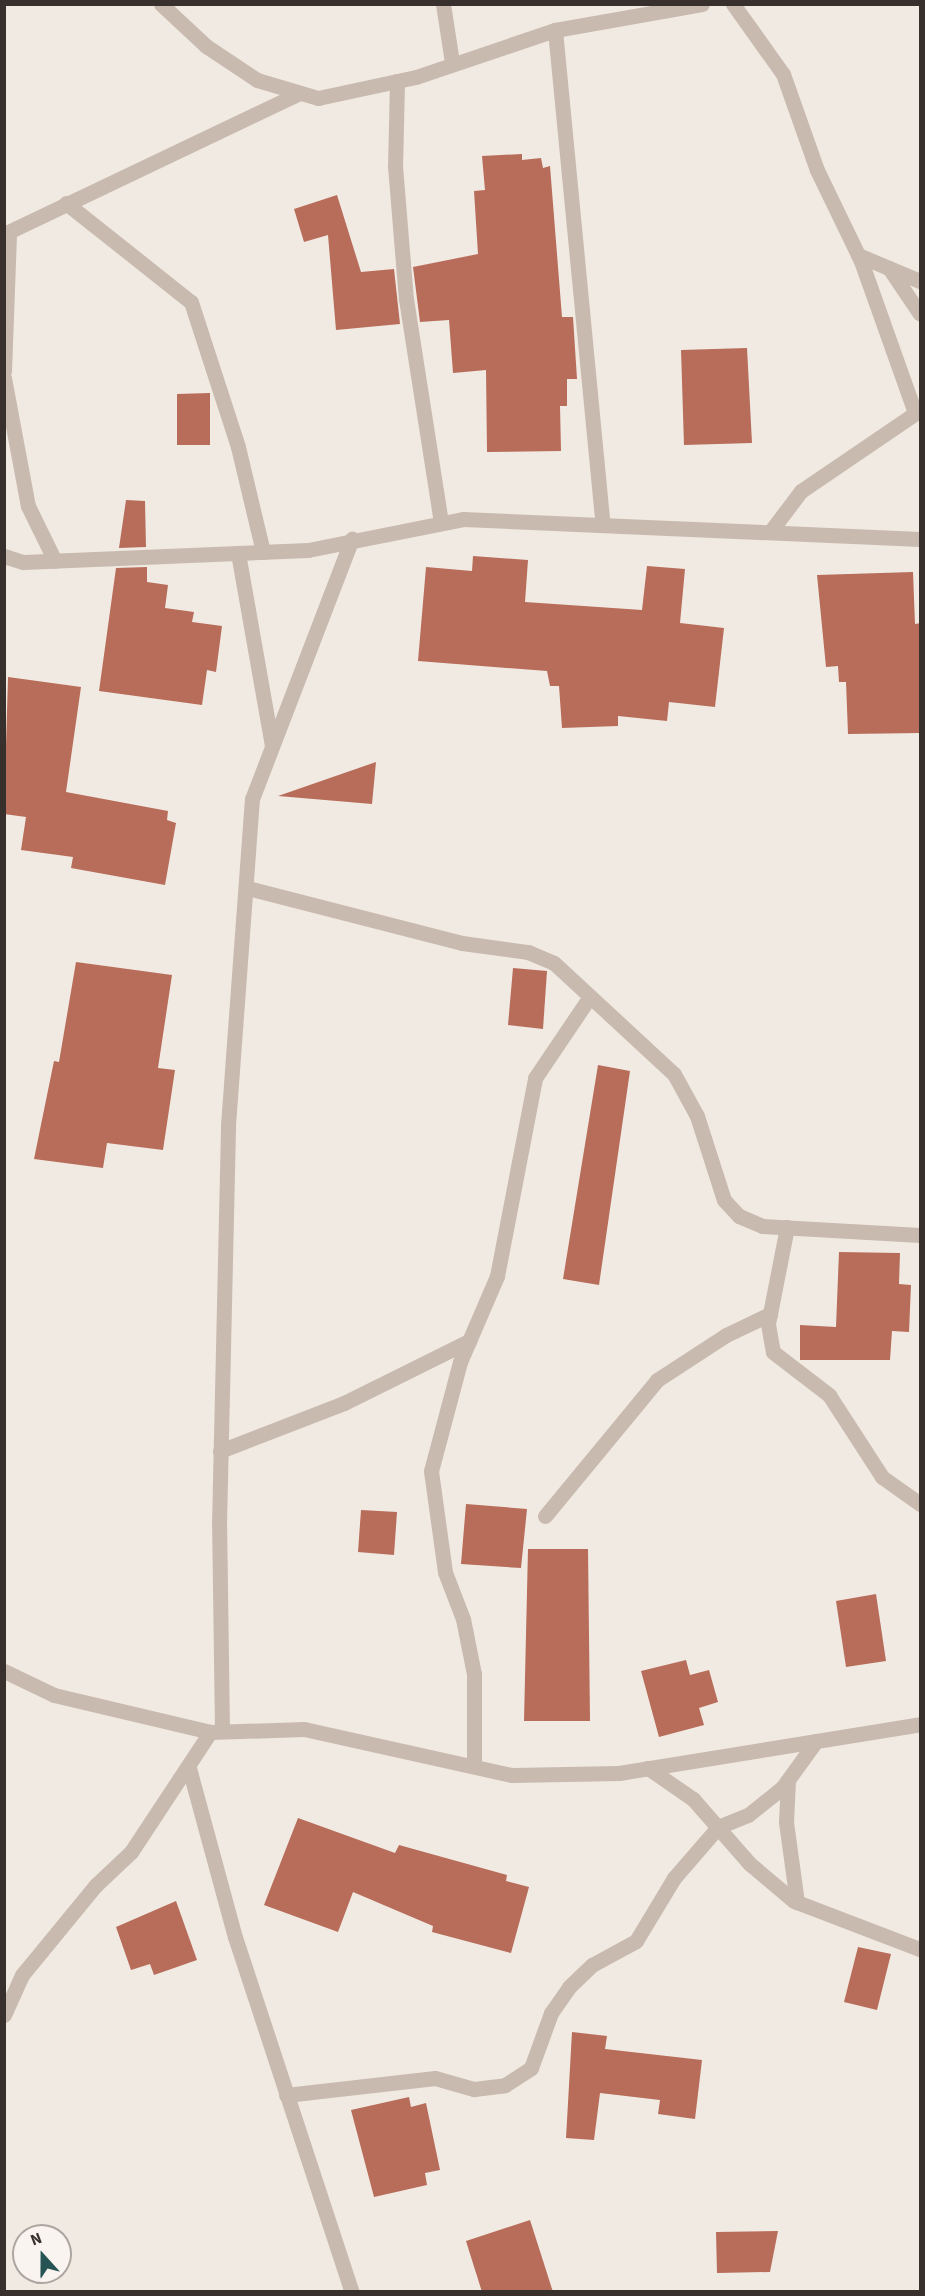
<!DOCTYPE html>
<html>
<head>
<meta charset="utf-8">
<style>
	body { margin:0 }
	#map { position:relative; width:925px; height:2296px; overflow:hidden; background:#f1eae2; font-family:"Source Sans 3",sans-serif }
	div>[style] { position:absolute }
	.building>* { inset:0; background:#b86c5a }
	.minor>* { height:15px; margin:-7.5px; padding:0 7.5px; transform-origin:7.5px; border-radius:7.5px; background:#c8baaf }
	span { translate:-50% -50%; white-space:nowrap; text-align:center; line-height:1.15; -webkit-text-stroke:4.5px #f9f4ef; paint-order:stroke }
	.frame { position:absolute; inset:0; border:6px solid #38302c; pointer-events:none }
	.north { position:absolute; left:12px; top:2224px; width:60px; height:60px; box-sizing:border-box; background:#f9f4ef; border:2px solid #aca6a1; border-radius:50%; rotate:339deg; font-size:16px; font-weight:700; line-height:24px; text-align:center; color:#38302c }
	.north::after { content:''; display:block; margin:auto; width:21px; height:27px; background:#265455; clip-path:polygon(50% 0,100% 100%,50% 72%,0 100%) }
</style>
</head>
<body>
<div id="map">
	<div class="building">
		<i style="clip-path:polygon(522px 154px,522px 160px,541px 158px,543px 168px,550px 166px,562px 317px,573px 317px,577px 379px,567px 379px,567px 406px,560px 406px,561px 451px,487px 452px,486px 370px,453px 373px,449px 320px,420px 322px,413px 267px,478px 254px,474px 191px,485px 190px,482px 156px)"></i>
		<i style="clip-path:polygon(337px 195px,361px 272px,394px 269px,400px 324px,336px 330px,328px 235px,304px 242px,294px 209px)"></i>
		<i style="clip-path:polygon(747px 348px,752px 443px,684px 445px,681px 350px)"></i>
		<i style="clip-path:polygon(210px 393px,210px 445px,177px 445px,177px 394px)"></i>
		<i style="clip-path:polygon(126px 500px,145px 501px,146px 547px,119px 548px)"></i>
		<i style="clip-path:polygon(473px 556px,528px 560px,525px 602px,642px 610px,647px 566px,685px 569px,680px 623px,724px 628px,715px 707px,669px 702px,667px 721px,618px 716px,618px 726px,562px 728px,559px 686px,550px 686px,547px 671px,418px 661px,426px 567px,472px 571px)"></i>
		<i style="clip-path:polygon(147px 567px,147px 582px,168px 585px,165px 608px,194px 612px,192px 622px,222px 626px,216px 672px,207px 670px,202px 705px,99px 691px,116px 568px)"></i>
		<i style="clip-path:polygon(913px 572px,915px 624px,921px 623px,921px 733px,848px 734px,846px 682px,839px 682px,838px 666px,826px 667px,817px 575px)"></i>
		<i style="clip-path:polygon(8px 677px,81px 687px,66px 792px,168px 811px,167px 820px,176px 823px,165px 885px,71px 868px,73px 857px,21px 850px,26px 817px,4px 814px)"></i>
		<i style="clip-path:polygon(376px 762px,372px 804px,278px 796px)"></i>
		<i style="clip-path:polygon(76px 962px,172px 975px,158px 1068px,175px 1070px,163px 1150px,107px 1143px,103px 1168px,34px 1159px,54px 1061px,59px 1062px)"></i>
		<i style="clip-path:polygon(513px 968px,547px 971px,543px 1029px,508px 1025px)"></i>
		<i style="clip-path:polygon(598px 1065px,630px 1071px,599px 1285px,563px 1279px)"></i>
		<i style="clip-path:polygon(839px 1252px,900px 1253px,899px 1284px,911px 1285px,909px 1332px,892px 1331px,890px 1360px,800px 1360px,800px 1325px,836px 1327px)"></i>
		<i style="clip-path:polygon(466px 1504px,527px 1509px,521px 1568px,461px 1564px)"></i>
		<i style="clip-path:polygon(361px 1510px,397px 1512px,394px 1555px,358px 1552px)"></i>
		<i style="clip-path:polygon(528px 1549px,588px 1549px,590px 1721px,524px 1721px)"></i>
		<i style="clip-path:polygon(876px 1594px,886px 1661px,846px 1667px,836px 1601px)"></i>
		<i style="clip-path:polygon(686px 1660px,690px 1675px,709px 1670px,718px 1702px,699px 1708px,704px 1725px,659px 1737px,641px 1671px)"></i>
		<i style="clip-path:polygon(298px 1818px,395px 1853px,399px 1845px,507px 1875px,506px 1881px,529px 1887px,511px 1953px,432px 1932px,433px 1926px,353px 1892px,338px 1932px,264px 1905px)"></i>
		<i style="clip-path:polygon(176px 1901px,197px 1960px,154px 1975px,150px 1964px,131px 1970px,116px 1927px)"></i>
		<i style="clip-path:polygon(858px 1947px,891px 1954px,877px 2010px,844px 2002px)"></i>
		<i style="clip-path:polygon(572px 2032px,607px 2036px,605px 2049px,702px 2060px,695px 2119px,658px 2114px,660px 2100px,600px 2093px,594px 2140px,566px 2138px)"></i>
		<i style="clip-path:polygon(409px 2097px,411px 2107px,426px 2103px,440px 2170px,425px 2173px,427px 2185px,374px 2197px,351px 2110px)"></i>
		<i style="clip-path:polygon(530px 2220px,553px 2292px,482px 2292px,466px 2241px)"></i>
		<i style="clip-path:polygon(778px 2231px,770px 2272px,717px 2273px,716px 2232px)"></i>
	</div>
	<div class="minor">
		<i style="left:161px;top:4px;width:62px;rotate:43deg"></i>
		<i style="left:206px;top:46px;width:61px;rotate:33.7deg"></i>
		<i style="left:257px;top:80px;width:64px;rotate:16.4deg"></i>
		<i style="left:318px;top:98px;width:100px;rotate:-12.1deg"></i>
		<i style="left:416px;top:77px;width:147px;rotate:-18.7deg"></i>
		<i style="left:555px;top:30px;width:149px;rotate:-10deg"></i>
		<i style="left:443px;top:4px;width:59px;rotate:81.2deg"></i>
		<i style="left:733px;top:4px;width:86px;rotate:54.5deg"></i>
		<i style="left:783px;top:74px;width:102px;rotate:70.5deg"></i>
		<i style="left:817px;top:170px;width:101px;rotate:64.2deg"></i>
		<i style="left:861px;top:261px;width:161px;rotate:70.4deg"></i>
		<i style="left:555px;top:30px;width:497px;rotate:84.5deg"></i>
		<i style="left:397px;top:81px;width:85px;rotate:91.3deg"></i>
		<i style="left:395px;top:166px;width:133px;rotate:85.3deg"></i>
		<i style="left:406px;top:299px;width:226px;rotate:81.1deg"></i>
		<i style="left:66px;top:203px;width:159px;rotate:38.4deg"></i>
		<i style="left:191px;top:302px;width:152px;rotate:72deg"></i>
		<i style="left:238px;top:447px;width:108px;rotate:76.6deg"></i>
		<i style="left:4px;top:234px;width:327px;rotate:-25.5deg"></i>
		<i style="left:858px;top:255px;width:67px;rotate:22.8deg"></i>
		<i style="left:889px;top:268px;width:55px;rotate:56deg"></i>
		<i style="left:4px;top:371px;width:139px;rotate:-87.9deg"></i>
		<i style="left:4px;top:378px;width:130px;rotate:79.4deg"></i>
		<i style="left:28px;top:506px;width:61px;rotate:63.9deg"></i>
		<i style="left:770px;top:532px;width:51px;rotate:-52.9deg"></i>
		<i style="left:801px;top:491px;width:144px;rotate:-34.2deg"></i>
		<i style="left:238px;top:553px;width:195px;rotate:80deg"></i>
		<i style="left:4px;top:556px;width:20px;rotate:18deg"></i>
		<i style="left:23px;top:562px;width:285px;rotate:-2.4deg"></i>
		<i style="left:308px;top:550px;width:158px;rotate:-11.3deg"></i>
		<i style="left:463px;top:519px;width:457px;rotate:2.5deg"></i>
		<i style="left:248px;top:888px;width:221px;rotate:14.4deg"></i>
		<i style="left:462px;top:943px;width:67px;rotate:7.8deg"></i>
		<i style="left:528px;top:952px;width:28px;rotate:23deg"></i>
		<i style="left:554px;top:963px;width:163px;rotate:42.8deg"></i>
		<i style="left:674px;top:1074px;width:48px;rotate:61.3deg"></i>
		<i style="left:697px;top:1116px;width:88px;rotate:72.2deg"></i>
		<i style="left:724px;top:1200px;width:22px;rotate:47deg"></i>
		<i style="left:739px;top:1216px;width:25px;rotate:23deg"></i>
		<i style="left:762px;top:1226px;width:158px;rotate:3.3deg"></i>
		<i style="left:787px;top:1227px;width:99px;rotate:101.1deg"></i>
		<i style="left:768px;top:1324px;width:28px;rotate:80deg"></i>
		<i style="left:773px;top:1352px;width:71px;rotate:37.5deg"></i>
		<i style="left:829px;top:1395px;width:98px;rotate:57.1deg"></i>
		<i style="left:882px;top:1477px;width:47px;rotate:35.4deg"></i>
		<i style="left:220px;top:1451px;width:133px;rotate:-21.2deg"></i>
		<i style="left:344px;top:1403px;width:140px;rotate:-26.4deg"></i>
		<i style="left:545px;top:1516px;width:176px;rotate:-50.5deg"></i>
		<i style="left:657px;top:1380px;width:82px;rotate:-33.1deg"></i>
		<i style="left:726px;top:1335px;width:49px;rotate:-25.5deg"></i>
		<i style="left:4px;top:1671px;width:55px;rotate:25.6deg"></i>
		<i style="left:54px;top:1695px;width:160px;rotate:13.3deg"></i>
		<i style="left:210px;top:1732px;width:94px;rotate:-1.8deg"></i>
		<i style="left:304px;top:1729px;width:213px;rotate:12.5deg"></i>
		<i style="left:512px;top:1775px;width:107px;rotate:-1.1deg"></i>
		<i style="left:619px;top:1773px;width:305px;rotate:-9.2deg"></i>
		<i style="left:222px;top:1731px;width:206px;rotate:-90.8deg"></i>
		<i style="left:219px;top:1525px;width:400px;rotate:-88.7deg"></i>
		<i style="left:228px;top:1125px;width:327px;rotate:-85.8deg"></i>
		<i style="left:252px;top:799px;width:279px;rotate:-69deg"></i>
		<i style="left:474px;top:1766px;width:92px;rotate:-90deg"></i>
		<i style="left:474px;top:1674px;width:56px;rotate:-101.3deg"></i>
		<i style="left:463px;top:1619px;width:50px;rotate:-111deg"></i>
		<i style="left:445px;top:1572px;width:102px;rotate:-97.9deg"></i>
		<i style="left:431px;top:1471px;width:113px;rotate:-75.1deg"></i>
		<i style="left:460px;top:1362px;width:94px;rotate:-66.7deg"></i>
		<i style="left:497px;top:1276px;width:202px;rotate:-79.1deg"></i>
		<i style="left:535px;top:1078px;width:97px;rotate:-56deg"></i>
		<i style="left:189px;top:1768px;width:175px;rotate:74.8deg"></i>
		<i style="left:235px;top:1937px;width:374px;rotate:71.8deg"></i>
		<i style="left:648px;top:1768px;width:55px;rotate:34.6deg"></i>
		<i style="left:693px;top:1799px;width:86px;rotate:48.8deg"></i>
		<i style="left:750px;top:1864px;width:57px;rotate:40.1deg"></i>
		<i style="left:794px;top:1901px;width:135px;rotate:20.9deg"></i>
		<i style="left:788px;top:1780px;width:42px;rotate:92.7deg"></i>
		<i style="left:786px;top:1822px;width:81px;rotate:82.2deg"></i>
		<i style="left:4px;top:2015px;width:44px;rotate:-65.8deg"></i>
		<i style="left:22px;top:1975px;width:117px;rotate:-50.6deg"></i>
		<i style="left:96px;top:1885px;width:48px;rotate:-43.3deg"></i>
		<i style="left:131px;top:1852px;width:144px;rotate:-56.6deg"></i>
		<i style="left:286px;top:2095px;width:150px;rotate:-6.5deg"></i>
		<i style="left:435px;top:2078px;width:41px;rotate:15.8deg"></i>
		<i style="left:474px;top:2089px;width:31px;rotate:-7deg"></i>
		<i style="left:505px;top:2085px;width:31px;rotate:-33deg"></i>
		<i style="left:531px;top:2068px;width:59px;rotate:-70deg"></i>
		<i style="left:551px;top:2013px;width:32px;rotate:-55deg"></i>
		<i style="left:569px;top:1987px;width:32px;rotate:-44deg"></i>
		<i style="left:592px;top:1965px;width:50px;rotate:-28.6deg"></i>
		<i style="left:636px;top:1941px;width:74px;rotate:-58.9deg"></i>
		<i style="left:674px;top:1878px;width:67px;rotate:-49.2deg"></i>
		<i style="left:718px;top:1827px;width:32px;rotate:-22deg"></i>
		<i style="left:748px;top:1815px;width:43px;rotate:-38.5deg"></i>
		<i style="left:782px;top:1788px;width:58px;rotate:-54.1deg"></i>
	</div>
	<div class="frame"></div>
	<div class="north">N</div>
</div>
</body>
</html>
